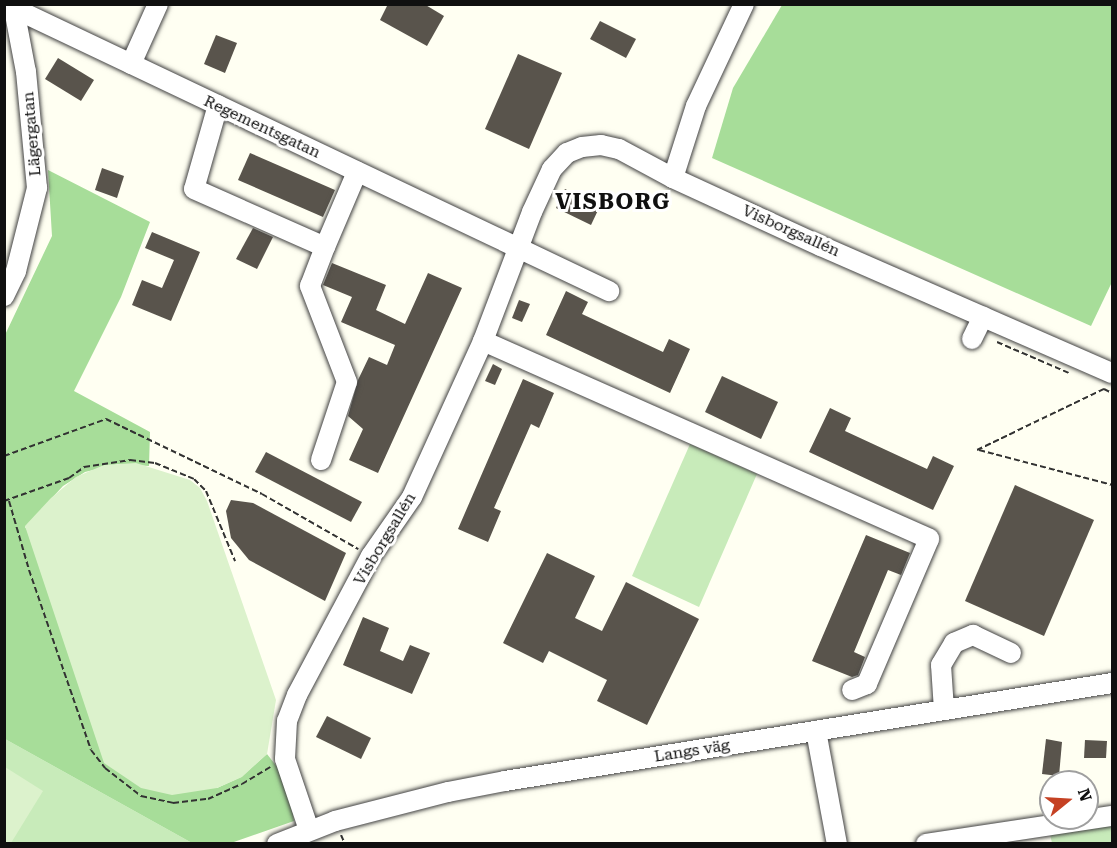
<!DOCTYPE html>
<html>
<head>
<meta charset="utf-8">
<style>
	body { margin:0 }
	#map { position:relative; width:1117px; height:848px; overflow:hidden; background:#fffff2; font-family:"Roboto Serif",serif }
	div>[style] { position:absolute }
	.green>* { inset:0; background:#c8ebba }
	.forest>* { inset:0; background:#a7dd99 }
	.pitch>* { inset:0; background:#dcf2cc }
	.building>* { inset:0; background:#59544c }
	.path>* { height:2px; margin-top:-1px; transform-origin:0; background:repeating-linear-gradient(90deg,#323232 0 6px,transparent 0 9px) }
	.roads { filter:drop-shadow(0 0 2px #434343) drop-shadow(0 0 2px #434343) }
	.minor>* { height:20px; margin:-10px; padding:0 10px; transform-origin:10px; border-radius:10px; background:#fff }
	span { translate:-50% -50%; white-space:nowrap; text-align:center; line-height:1.15; -webkit-text-stroke:6px #fff; paint-order:stroke }
	.street-label { font-size:16px; color:#101010 }
	.district-label { font-size:22px; color:#101010; font-weight:700; letter-spacing:1.5px }
	.frame { position:absolute; inset:0; border:6px solid #101010; pointer-events:none }
	.north { position:absolute; left:1039px; top:770px; width:60px; height:60px; box-sizing:border-box; background:#fff; border:2px solid #9f9f9f; border-radius:50%; rotate:72deg; font-size:16px; font-weight:700; line-height:24px; text-align:center; color:#101010 }
	.north::after { content:''; display:block; margin:auto; width:21px; height:27px; background:#c54123; clip-path:polygon(50% 0,100% 100%,50% 72%,0 100%) }
</style>
</head>
<body>
<div id="map">
	<div class="green">
		<i style="clip-path:polygon(690px 444px,757px 474px,699px 607px,632px 576px)"></i>
		<i style="clip-path:polygon(5px 739px,192px 843px,5px 843px)"></i>
		<i style="clip-path:polygon(1112px 823px,1112px 843px,1052px 843px,1049px 830px)"></i>
	</div>
	<div class="forest">
		<i style="clip-path:polygon(782px 5px,1112px 5px,1112px 282px,1091px 326px,712px 158px,733px 88px)"></i>
		<i style="clip-path:polygon(48px 170px,150px 222px,121px 297px,74px 391px,150px 432px,149px 466px,118px 464px,85px 472px,63px 486px,25px 527px,217px 788px,241px 777px,267px 754px,288px 781px,294px 821px,231px 843px,192px 843px,5px 739px,4px 337px,52px 236px)"></i>
	</div>
	<div class="pitch">
		<i style="clip-path:polygon(136px 463px,190px 480px,200px 488px,207px 501px,276px 700px,267px 754px,242px 777px,217px 788px,172px 795px,141px 788px,104px 763px,25px 526px,51px 498px,76px 477px,104px 465px)"></i>
		<i style="clip-path:polygon(5px 767px,43px 791px,11px 843px,5px 843px)"></i>
	</div>
	<div class="building">
		<i style="clip-path:polygon(388px 4px,424px 4px,444px 16px,427px 46px,380px 20px)"></i>
		<i style="clip-path:polygon(600px 21px,636px 39px,626px 58px,590px 39px)"></i>
		<i style="clip-path:polygon(216px 35px,237px 43px,225px 73px,204px 64px)"></i>
		<i style="clip-path:polygon(518px 54px,562px 73px,529px 149px,485px 129px)"></i>
		<i style="clip-path:polygon(58px 58px,94px 80px,81px 101px,45px 79px)"></i>
		<i style="clip-path:polygon(250px 153px,335px 190px,323px 217px,238px 180px)"></i>
		<i style="clip-path:polygon(102px 168px,124px 176px,117px 198px,95px 190px)"></i>
		<i style="clip-path:polygon(565px 189px,600px 206px,591px 225px,556px 208px)"></i>
		<i style="clip-path:polygon(253px 228px,273px 237px,257px 269px,236px 259px)"></i>
		<i style="clip-path:polygon(152px 232px,200px 252px,171px 321px,132px 305px,142px 280px,162px 288px,174px 260px,145px 248px)"></i>
		<i style="clip-path:polygon(332px 263px,386px 285px,376px 310px,405px 324px,428px 273px,462px 288px,378px 473px,349px 460px,363px 429px,348px 416px,358px 380px,369px 357px,387px 365px,395px 345px,341px 322px,352px 297px,323px 285px)"></i>
		<i style="clip-path:polygon(566px 291px,588px 302px,582px 314px,663px 352px,669px 339px,690px 349px,670px 393px,546px 335px)"></i>
		<i style="clip-path:polygon(519px 300px,530px 304px,522px 322px,512px 318px)"></i>
		<i style="clip-path:polygon(493px 364px,502px 369px,495px 385px,485px 381px)"></i>
		<i style="clip-path:polygon(722px 376px,778px 402px,761px 439px,705px 412px)"></i>
		<i style="clip-path:polygon(523px 379px,554px 393px,539px 428px,531px 424px,494px 508px,501px 511px,488px 542px,458px 529px)"></i>
		<i style="clip-path:polygon(830px 408px,851px 418px,845px 431px,927px 469px,933px 456px,954px 466px,933px 510px,809px 452px)"></i>
		<i style="clip-path:polygon(266px 452px,362px 502px,351px 522px,255px 472px)"></i>
		<i style="clip-path:polygon(1015px 485px,1094px 520px,1044px 636px,965px 601px)"></i>
		<i style="clip-path:polygon(231px 500px,253px 503px,346px 553px,325px 601px,249px 560px,231px 538px,226px 511px)"></i>
		<i style="clip-path:polygon(866px 535px,910px 553px,901px 575px,888px 570px,854px 652px,865px 657px,858px 675px,852px 677px,812px 661px)"></i>
		<i style="clip-path:polygon(547px 553px,595px 576px,575px 618px,602px 631px,626px 582px,699px 619px,647px 725px,597px 701px,607px 680px,549px 651px,543px 663px,503px 643px)"></i>
		<i style="clip-path:polygon(363px 617px,389px 628px,380px 651px,403px 661px,410px 645px,430px 653px,412px 694px,343px 665px)"></i>
		<i style="clip-path:polygon(327px 716px,371px 738px,361px 759px,316px 737px)"></i>
		<i style="clip-path:polygon(1046px 739px,1062px 742px,1059px 776px,1042px 774px)"></i>
		<i style="clip-path:polygon(1085px 740px,1107px 741px,1106px 758px,1084px 758px)"></i>
	</div>
	<div class="path">
		<i style="left:997px;top:342px;width:78px;rotate:23.3deg"></i>
		<i style="left:1104px;top:389px;width:9px;rotate:27deg"></i>
		<i style="left:977px;top:450px;width:141px;rotate:-25.7deg"></i>
		<i style="left:979px;top:450px;width:138px;rotate:14.7deg"></i>
		<i style="left:4px;top:456px;width:109px;rotate:-19.9deg"></i>
		<i style="left:106px;top:419px;width:173px;rotate:25.7deg"></i>
		<i style="left:262px;top:494px;width:111px;rotate:29.8deg"></i>
		<i style="left:4px;top:501px;width:69px;rotate:-19.5deg"></i>
		<i style="left:69px;top:478px;width:19px;rotate:-36deg"></i>
		<i style="left:84px;top:467px;width:47px;rotate:-8.7deg"></i>
		<i style="left:130px;top:460px;width:25px;rotate:7deg"></i>
		<i style="left:155px;top:463px;width:42px;rotate:22.3deg"></i>
		<i style="left:194px;top:479px;width:17px;rotate:45deg"></i>
		<i style="left:206px;top:491px;width:76px;rotate:67.5deg"></i>
		<i style="left:9px;top:501px;width:72px;rotate:73.8deg"></i>
		<i style="left:29px;top:570px;width:190px;rotate:71deg"></i>
		<i style="left:91px;top:750px;width:23px;rotate:52deg"></i>
		<i style="left:105px;top:768px;width:46px;rotate:37.9deg"></i>
		<i style="left:141px;top:796px;width:33px;rotate:12deg"></i>
		<i style="left:173px;top:803px;width:35px;rotate:-7deg"></i>
		<i style="left:208px;top:799px;width:37px;rotate:-24deg"></i>
		<i style="left:242px;top:784px;width:33px;rotate:-31deg"></i>
		<i style="left:341px;top:835px;width:10px;rotate:66deg"></i>
	</div>
	<div class="roads">
		<div class="minor">
			<i style="left:5px;top:4px;width:669px;rotate:25.42deg"></i>
			<i style="left:131px;top:64px;width:66px;rotate:-65.8deg"></i>
			<i style="left:218px;top:105px;width:87px;rotate:105.9deg"></i>
			<i style="left:194px;top:189px;width:143px;rotate:23.9deg"></i>
			<i style="left:325px;top:247px;width:82px;rotate:-66.9deg"></i>
			<i style="left:673px;top:178px;width:76px;rotate:-72.3deg"></i>
			<i style="left:696px;top:106px;width:113px;rotate:-64.8deg"></i>
			<i style="left:4px;top:296px;width:28px;rotate:-64deg"></i>
			<i style="left:16px;top:271px;width:86px;rotate:-75.8deg"></i>
			<i style="left:37px;top:188px;width:117px;rotate:-95.4deg"></i>
			<i style="left:26px;top:72px;width:69px;rotate:-100.8deg"></i>
			<i style="left:972px;top:339px;width:25px;rotate:-64deg"></i>
			<i style="left:483px;top:341px;width:488px;rotate:23.9deg"></i>
			<i style="left:929px;top:539px;width:158px;rotate:113.2deg"></i>
			<i style="left:867px;top:684px;width:16px;rotate:158deg"></i>
			<i style="left:321px;top:460px;width:82px;rotate:-71.6deg"></i>
			<i style="left:347px;top:382px;width:103px;rotate:-111.1deg"></i>
			<i style="left:310px;top:286px;width:42px;rotate:-69deg"></i>
			<i style="left:944px;top:710px;width:45px;rotate:-93.8deg"></i>
			<i style="left:941px;top:665px;width:26px;rotate:-59deg"></i>
			<i style="left:954px;top:643px;width:21px;rotate:-23deg"></i>
			<i style="left:973px;top:635px;width:42px;rotate:25.3deg"></i>
			<i style="left:816px;top:731px;width:115px;rotate:79.5deg"></i>
			<i style="left:309px;top:830px;width:75px;rotate:-108.7deg"></i>
			<i style="left:285px;top:759px;width:38px;rotate:-87deg"></i>
			<i style="left:287px;top:721px;width:28px;rotate:-69deg"></i>
			<i style="left:297px;top:695px;width:157px;rotate:-62deg"></i>
			<i style="left:371px;top:556px;width:72px;rotate:-55.2deg"></i>
			<i style="left:412px;top:497px;width:171px;rotate:-65.5deg"></i>
			<i style="left:483px;top:341px;width:138px;rotate:-69.2deg"></i>
			<i style="left:532px;top:212px;width:47px;rotate:-65.1deg"></i>
			<i style="left:552px;top:169px;width:22px;rotate:-47deg"></i>
			<i style="left:567px;top:153px;width:16px;rotate:-22deg"></i>
			<i style="left:582px;top:147px;width:19px;rotate:-6deg"></i>
			<i style="left:601px;top:145px;width:18px;rotate:13deg"></i>
			<i style="left:619px;top:149px;width:61px;rotate:28.2deg"></i>
			<i style="left:673px;top:178px;width:163px;rotate:24.7deg"></i>
			<i style="left:821px;top:246px;width:318px;rotate:23.6deg"></i>
			<i style="left:277px;top:844px;width:62px;rotate:-21.6deg"></i>
			<i style="left:335px;top:821px;width:117px;rotate:-14.4deg"></i>
			<i style="left:448px;top:792px;width:58px;rotate:-10.9deg"></i>
			<i style="left:505px;top:781px;width:615px;rotate:-9.17deg"></i>
			<i style="left:926px;top:844px;width:188px;rotate:-8.6deg"></i>
		</div>
	</div>
	<div class="street-label">
		<span style="left:262px;top:127px;rotate:25deg">Regementsgatan</span>
		<span style="left:32px;top:134px;rotate:-95deg">Lägergatan</span>
		<span style="left:791px;top:231px;rotate:24deg">Visborgsallén</span>
		<span style="left:385px;top:539px;rotate:-59deg">Visborgsallén</span>
		<span style="left:692px;top:751px;rotate:-9deg">Langs väg</span>
	</div>
	<div class="district-label">
		<span style="left:613px;top:202px">VISBORG</span>
	</div>
	<div class="frame"></div>
	<div class="north">N</div>
</div>
</body>
</html>
